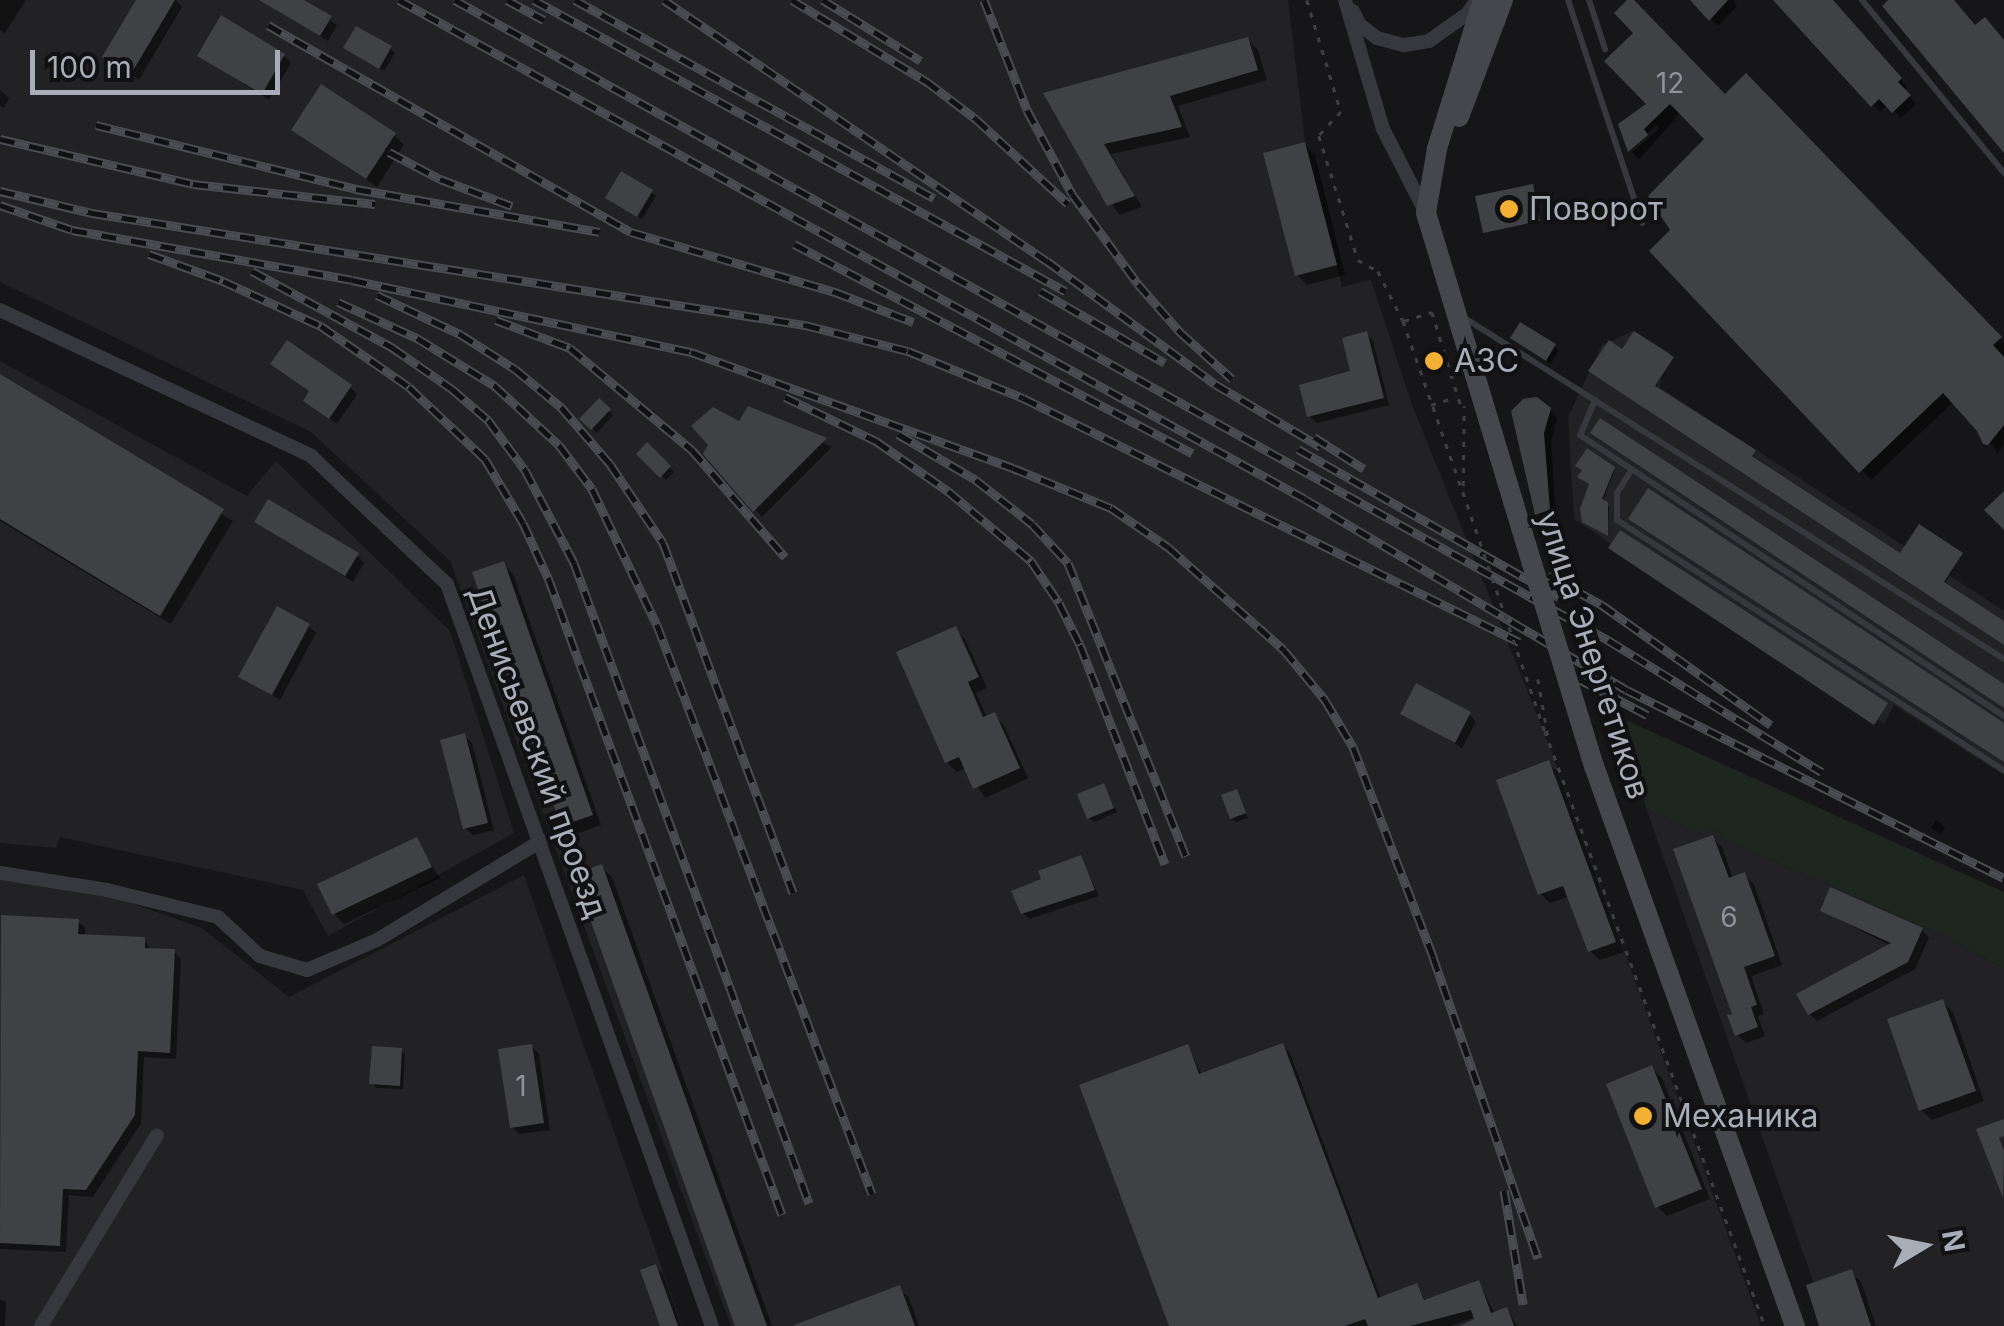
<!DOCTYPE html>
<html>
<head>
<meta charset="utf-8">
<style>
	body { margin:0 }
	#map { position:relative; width:2004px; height:1326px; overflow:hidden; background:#161618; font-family:Inter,sans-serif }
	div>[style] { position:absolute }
	.built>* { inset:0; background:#222225 }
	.green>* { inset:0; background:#1e261f }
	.shadow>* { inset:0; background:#0007 }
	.building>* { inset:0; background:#404145 }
	.path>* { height:2.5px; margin-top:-1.25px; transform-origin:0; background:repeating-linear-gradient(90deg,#3d3f44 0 5px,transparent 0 13px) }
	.lane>* { height:6px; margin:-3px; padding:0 3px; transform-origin:3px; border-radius:3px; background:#37383d }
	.street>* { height:14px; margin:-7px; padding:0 7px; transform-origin:7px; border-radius:7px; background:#37383d }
	.secondary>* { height:20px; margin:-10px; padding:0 10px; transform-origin:10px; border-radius:10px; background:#45474d }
	.rail>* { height:9px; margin-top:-4.5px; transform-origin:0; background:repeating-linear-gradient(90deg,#111113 0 15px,#4a4c52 0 30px); box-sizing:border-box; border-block:2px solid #4a4c52 }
	.path-bridge>* { height:2.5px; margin-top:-1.25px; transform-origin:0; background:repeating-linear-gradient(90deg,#3d3f44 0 5px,transparent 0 13px) }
	.secondary-bridge>* { height:20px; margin:-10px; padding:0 10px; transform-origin:10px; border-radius:10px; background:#45474d }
	.dots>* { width:28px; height:28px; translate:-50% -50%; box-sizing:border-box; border:5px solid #111113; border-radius:50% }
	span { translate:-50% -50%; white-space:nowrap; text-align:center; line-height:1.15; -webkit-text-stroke:8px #111113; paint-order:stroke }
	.number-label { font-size:28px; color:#8e929b }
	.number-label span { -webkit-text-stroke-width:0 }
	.poi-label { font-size:32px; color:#a8adb8 }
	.left { translate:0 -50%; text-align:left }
	.street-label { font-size:32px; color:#a8adb8 }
	.north { position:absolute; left:1874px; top:1196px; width:100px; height:100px; -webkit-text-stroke:8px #111113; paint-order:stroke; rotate:80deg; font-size:28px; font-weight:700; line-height:40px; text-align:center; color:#a8adb8 }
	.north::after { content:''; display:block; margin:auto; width:35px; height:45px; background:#a8adb8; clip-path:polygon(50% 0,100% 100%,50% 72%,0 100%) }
	.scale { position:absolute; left:30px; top:50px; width:250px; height:45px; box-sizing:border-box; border:5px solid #a8adb8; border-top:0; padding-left:12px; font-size:30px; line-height:35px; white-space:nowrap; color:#a8adb8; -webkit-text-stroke:8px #111113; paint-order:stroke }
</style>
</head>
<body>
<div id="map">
	<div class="built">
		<i style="clip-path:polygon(0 0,1288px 0,1305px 142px,1342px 287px,1371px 280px,1411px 402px,1549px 745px,1761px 1326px,731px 1326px,450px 561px,311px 432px,0 282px)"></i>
		<i style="clip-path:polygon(1633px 331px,1669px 352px,1659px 387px,2004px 611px,2004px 775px,1894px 705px,1884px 724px,1574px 519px,1568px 417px,1602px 345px)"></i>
		<i style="clip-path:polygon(0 361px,247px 496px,276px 461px,450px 631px,514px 833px,328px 936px,303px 890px,60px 837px,56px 848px,0 843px)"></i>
		<i style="clip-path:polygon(1646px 808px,1697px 833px,1715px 828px,1728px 841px,1941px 934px,2004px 968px,2004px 1326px,1829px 1326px)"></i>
		<i style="clip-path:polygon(524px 875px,682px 1326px,0 1326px,0 880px,111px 896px,202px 928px,289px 997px)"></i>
	</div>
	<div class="green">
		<i style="clip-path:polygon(1626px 720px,2004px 892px,2004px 968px,1941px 934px,1728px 841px,1715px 828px,1697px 833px,1646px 808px)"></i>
	</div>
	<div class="shadow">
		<i style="clip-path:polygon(0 0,26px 0,5px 33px,0 30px)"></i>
		<i style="clip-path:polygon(138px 0,176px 0,182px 7px,139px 80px,105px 56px)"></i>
		<i style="clip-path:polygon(273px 0,299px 0,337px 25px,328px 41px,278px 11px,270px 4px)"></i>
		<i style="clip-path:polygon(1630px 0,1725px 97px,1746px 76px,2004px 343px,2004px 444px,1998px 453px,1954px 401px,1871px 480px,1653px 251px,1674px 231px,1707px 139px,1681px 112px,1639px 160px,1632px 152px,1659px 129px,1656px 125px,1630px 151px,1620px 125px,1650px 104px)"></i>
		<i style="clip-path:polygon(1694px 0,1733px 0,1737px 6px,1718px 26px)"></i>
		<i style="clip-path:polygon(1776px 0,1831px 0,1907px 87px,1903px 90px,1916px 104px,1901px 118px,1888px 105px,1880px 112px)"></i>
		<i style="clip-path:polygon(1248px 40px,1258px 50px,1267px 80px,1178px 106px,1190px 137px,1111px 154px,1142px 207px,1119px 215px,1047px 95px)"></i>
		<i style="clip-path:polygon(390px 48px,395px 53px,384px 71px,351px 52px)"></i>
		<i style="clip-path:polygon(200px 56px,284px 56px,291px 63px,269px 100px)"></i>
		<i style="clip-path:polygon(0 90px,9px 98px,4px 108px,0 106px)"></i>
		<i style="clip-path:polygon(294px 130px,394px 135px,404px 145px,377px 187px)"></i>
		<i style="clip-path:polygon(1305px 145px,1315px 155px,1345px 275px,1307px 285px,1297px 275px)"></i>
		<i style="clip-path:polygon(1534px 188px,1540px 222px,1485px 232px)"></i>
		<i style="clip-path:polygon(651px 192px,656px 196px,642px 219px,613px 202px)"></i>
		<i style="clip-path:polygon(1366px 334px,1373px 341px,1389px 405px,1317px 423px,1310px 416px,1353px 373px)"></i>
		<i style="clip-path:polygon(1517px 342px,1554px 346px,1558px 351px,1551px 364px)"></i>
		<i style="clip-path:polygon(1623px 352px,1672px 359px,1655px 389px,1901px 557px,1920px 528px,1962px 555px,1944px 585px,2004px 622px,2004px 643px,1593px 372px)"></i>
		<i style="clip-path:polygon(0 376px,233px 521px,171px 624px,0 521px)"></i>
		<i style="clip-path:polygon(350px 387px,357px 394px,337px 424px,313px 408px)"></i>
		<i style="clip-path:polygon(599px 401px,613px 415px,597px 433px,583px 419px)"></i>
		<i style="clip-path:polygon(749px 410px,832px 447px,762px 517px,706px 454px)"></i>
		<i style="clip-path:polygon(1550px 410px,1557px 418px,1551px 441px,1556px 517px,1544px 521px,1537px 513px,1514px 411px)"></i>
		<i style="clip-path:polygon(647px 446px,674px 472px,666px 480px,639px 454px)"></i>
		<i style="clip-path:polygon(1588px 451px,1615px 470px,1602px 502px,1609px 506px,1608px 535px,1587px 523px,1592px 484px)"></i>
		<i style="clip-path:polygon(257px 521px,357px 555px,364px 563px,353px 582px)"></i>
		<i style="clip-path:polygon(503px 564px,513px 574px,601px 825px,573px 835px,563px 824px)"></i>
		<i style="clip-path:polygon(309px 626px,316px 633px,280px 700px,242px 676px)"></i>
		<i style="clip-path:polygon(955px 629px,965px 639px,987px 688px,976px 693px,987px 718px,994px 715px,1004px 725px,1028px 778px,985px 798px,966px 768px,957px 772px,947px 762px)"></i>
		<i style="clip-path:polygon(1403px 713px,1469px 714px,1476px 722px,1462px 748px)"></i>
		<i style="clip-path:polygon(465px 736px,472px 743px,494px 830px,473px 835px,465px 828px)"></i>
		<i style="clip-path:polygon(1548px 763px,1558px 772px,1624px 952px,1600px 960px,1590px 951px,1570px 896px,1550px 903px,1540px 893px)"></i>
		<i style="clip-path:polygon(1104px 786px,1117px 812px,1094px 822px,1089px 818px)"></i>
		<i style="clip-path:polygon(1236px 792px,1248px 818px,1236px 822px,1232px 818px)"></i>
		<i style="clip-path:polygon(1936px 820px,1945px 827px,1941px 834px,1931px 828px)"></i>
		<i style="clip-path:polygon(1713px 838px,1722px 847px,1733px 879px,1744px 875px,1754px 884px,1782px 965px,1751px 976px,1764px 1014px,1758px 1016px,1765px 1036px,1746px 1043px,1737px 1034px)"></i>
		<i style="clip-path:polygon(416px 840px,440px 878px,344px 924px,334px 914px)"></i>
		<i style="clip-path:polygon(1081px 858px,1099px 896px,1029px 919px,1023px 913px,1044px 880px)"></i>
		<i style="clip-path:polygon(601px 867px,612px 877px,772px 1326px,738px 1326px)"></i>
		<i style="clip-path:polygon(1823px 911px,1922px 930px,1929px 938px,1915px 969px,1817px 1021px,1810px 1014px,1891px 946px)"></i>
		<i style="clip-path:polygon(3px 917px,78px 921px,85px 928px,85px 937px,144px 939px,151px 951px,174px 952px,181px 959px,176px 1059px,144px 1057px,141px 1123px,93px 1197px,69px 1195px,66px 1252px,0 1249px)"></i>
		<i style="clip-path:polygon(1943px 1002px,1953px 1012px,1984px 1101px,1932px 1120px,1921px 1110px)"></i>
		<i style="clip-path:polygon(1283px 1046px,1290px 1053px,1381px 1299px,1417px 1286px,1427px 1302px,1479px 1283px,1495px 1314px,1507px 1310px,1517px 1326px,1479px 1326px,1476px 1317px,1451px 1326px,1171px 1326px,1187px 1047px,1203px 1076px)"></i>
		<i style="clip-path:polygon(532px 1047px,539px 1054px,550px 1130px,519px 1134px,512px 1127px)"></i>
		<i style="clip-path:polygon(401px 1050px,405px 1054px,403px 1089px,376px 1088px,372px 1083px)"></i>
		<i style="clip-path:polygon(1652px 1068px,1662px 1078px,1710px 1199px,1667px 1216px,1657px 1206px)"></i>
		<i style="clip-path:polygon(655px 1267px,663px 1274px,681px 1326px,663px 1326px)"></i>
		<i style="clip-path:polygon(1851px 1272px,1861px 1282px,1876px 1326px,1822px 1326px)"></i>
		<i style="clip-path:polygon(899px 1288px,909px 1298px,919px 1326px,798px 1326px)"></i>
		<i style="clip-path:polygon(0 1299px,6px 1302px,5px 1326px,0 1326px)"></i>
	</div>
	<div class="building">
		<i style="clip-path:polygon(136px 0,175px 0,131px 74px,102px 57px)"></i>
		<i style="clip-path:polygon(259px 0,304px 0,332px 16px,320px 36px)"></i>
		<i style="clip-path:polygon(1627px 0,1634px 0,1725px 94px,1746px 73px,2002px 337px,1993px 345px,2004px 357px,2004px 425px,1988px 445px,1983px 444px,1977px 431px,1943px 393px,1859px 473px,1649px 251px,1670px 230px,1648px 196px,1704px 139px,1670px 104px,1644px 129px,1648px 135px,1628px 152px,1618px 124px,1646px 104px,1604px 61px,1633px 33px,1614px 13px)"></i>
		<i style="clip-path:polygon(1690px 0,1728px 0,1709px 21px)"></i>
		<i style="clip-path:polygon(1773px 0,1833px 0,1902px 78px,1898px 82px,1911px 95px,1892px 113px,1879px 99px,1871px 107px)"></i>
		<i style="clip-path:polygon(1888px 0,1954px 0,1975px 25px,1985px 17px,2004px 40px,2004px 153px,1882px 6px)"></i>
		<i style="clip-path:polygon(221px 15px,285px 54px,262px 94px,197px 56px)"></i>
		<i style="clip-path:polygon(356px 26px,392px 46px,379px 69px,343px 48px)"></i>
		<i style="clip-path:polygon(1248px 37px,1258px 70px,1170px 96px,1182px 127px,1104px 144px,1135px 196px,1107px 206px,1043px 93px)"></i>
		<i style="clip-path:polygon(321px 84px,396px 133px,366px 179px,291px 130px)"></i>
		<i style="clip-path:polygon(1305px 142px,1337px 265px,1295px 276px,1263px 153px)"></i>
		<i style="clip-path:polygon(621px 171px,653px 190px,637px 217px,605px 198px)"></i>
		<i style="clip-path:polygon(1533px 184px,1540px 221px,1483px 233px,1475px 196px)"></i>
		<i style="clip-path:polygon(1520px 322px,1556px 344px,1546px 361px,1510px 338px)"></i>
		<i style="clip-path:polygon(1367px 331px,1384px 398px,1307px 417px,1299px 385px,1350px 371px,1342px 338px)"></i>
		<i style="clip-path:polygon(1634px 331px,1674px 357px,1655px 386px,1756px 450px,1752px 456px,1900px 553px,1919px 524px,1963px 553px,1944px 582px,2004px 621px,2004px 645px,1588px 371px,1609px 340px,1622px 349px)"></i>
		<i style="clip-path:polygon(287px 340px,352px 385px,329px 419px,303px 401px,309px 391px,270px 364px)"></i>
		<i style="clip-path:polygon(0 374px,224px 509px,160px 616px,0 519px)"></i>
		<i style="clip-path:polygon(1537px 397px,1551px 408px,1544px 433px,1550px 510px,1535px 515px,1511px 411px,1523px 399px)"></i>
		<i style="clip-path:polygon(599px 398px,611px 409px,591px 430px,579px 419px)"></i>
		<i style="clip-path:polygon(748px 406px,827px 438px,753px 512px,703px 454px,708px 445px,691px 426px,713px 407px,739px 421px)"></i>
		<i style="clip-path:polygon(1600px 418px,2004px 684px,2004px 708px,1590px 433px)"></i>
		<i style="clip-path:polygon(647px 442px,671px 466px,660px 478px,636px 454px)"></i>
		<i style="clip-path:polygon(1587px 448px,1615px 467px,1602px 499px,1608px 502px,1608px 536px,1582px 522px,1580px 509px,1589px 484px,1577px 477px,1582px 470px,1575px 466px)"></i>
		<i style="clip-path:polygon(1648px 488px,2004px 723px,2004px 762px,1628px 519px)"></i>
		<i style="clip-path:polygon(2004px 491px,2004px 530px,1984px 510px)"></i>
		<i style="clip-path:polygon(268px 499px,359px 553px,345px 576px,254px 522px)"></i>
		<i style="clip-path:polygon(1620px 530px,1888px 703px,1874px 725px,1608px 548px)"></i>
		<i style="clip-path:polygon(504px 561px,593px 815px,561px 826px,472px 572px)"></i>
		<i style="clip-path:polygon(277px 606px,310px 624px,272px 695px,238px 677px)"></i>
		<i style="clip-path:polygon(956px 626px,979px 677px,968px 682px,983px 717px,995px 712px,1020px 768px,973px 789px,959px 757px,945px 763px,896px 652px)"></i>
		<i style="clip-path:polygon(1416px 683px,1471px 712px,1455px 743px,1400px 714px)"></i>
		<i style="clip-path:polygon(465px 733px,488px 823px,463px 829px,440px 740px)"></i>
		<i style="clip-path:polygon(1549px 760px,1616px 942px,1588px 952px,1563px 886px,1538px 895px,1496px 780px)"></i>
		<i style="clip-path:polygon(1104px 783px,1114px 808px,1087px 819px,1077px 794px)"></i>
		<i style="clip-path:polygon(1237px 789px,1246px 813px,1230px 819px,1221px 795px)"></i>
		<i style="clip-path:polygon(1713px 835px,1729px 878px,1745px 872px,1775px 956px,1744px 967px,1757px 1005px,1751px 1007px,1758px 1027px,1735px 1036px,1727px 1015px,1732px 1014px,1673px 849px)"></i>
		<i style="clip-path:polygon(417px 837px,432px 867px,332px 915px,317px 884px)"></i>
		<i style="clip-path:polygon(1081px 855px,1095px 890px,1021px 914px,1011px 891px,1041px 879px,1038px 871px)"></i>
		<i style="clip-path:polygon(602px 864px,767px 1326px,735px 1326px,574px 874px)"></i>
		<i style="clip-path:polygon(1830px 887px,1923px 928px,1908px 962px,1808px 1015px,1796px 994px,1891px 943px,1820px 911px)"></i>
		<i style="clip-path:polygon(1px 915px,79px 919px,78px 934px,145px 937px,145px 948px,175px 949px,170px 1053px,138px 1051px,135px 1115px,86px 1190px,63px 1189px,60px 1246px,0 1243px)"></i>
		<i style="clip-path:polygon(1943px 999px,1976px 1091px,1919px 1111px,1887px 1019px)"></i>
		<i style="clip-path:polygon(1283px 1043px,1378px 1298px,1417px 1283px,1424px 1300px,1479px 1280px,1491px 1313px,1507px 1307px,1514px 1326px,1460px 1326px,1474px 1319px,1471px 1310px,1410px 1326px,1368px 1326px,1365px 1319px,1345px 1326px,1169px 1326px,1079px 1085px,1188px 1044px,1199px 1074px)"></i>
		<i style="clip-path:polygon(532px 1044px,544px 1123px,510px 1128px,498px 1049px)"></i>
		<i style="clip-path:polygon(372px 1046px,402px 1048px,400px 1086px,369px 1084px)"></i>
		<i style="clip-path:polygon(1652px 1065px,1702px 1189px,1655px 1208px,1606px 1084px)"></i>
		<i style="clip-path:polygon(2004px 1119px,2004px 1136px,1999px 1138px,2004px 1151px,2003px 1198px,1976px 1129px)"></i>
		<i style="clip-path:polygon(656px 1264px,678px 1326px,660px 1326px,640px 1270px)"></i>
		<i style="clip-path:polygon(1852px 1269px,1871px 1326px,1819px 1326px,1806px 1285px)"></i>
		<i style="clip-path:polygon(900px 1285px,915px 1326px,795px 1326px,794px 1325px)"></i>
	</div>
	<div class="path">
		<i style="left:1307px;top:0;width:117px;rotate:73.1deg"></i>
		<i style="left:1341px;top:112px;width:33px;rotate:133deg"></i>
		<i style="left:1319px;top:136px;width:130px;rotate:72.5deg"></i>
		<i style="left:1358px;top:260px;width:23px;rotate:29deg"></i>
		<i style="left:1378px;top:271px;width:56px;rotate:63.4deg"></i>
		<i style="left:1403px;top:321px;width:181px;rotate:70.7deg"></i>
		<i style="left:1404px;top:321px;width:29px;rotate:-18deg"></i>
		<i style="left:1432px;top:312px;width:98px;rotate:72.9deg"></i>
		<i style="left:1431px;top:405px;width:26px;rotate:-18deg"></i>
		<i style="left:1463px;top:486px;width:80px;rotate:-89.3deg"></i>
		<i style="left:1538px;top:679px;width:58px;rotate:80deg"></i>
		<i style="left:1545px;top:731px;width:634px;rotate:69.71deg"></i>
	</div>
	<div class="lane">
		<i style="left:1568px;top:0;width:235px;rotate:71.6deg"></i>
		<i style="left:1589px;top:0;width:52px;rotate:71.9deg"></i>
		<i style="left:1862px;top:0;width:224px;rotate:50.6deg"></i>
		<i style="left:1463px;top:317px;width:640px;rotate:32.3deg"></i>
		<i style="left:1595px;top:400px;width:38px;rotate:113deg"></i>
		<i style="left:1580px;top:435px;width:509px;rotate:33.53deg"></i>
		<i style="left:1632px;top:469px;width:28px;rotate:122deg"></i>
		<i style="left:1617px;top:493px;width:27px;rotate:90deg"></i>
		<i style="left:1617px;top:520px;width:461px;rotate:32.9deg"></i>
	</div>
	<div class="street">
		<i style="left:1345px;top:0;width:134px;rotate:73.6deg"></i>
		<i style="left:1383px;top:129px;width:94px;rotate:62.9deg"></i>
		<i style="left:1353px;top:11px;width:14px;rotate:65deg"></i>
		<i style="left:1359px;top:24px;width:23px;rotate:38deg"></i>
		<i style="left:1377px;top:38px;width:28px;rotate:15deg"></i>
		<i style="left:1404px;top:45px;width:25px;rotate:-9deg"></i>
		<i style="left:1429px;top:41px;width:47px;rotate:-35.4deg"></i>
		<i style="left:1467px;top:14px;width:17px;rotate:-54deg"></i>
		<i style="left:0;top:310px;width:344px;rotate:25.1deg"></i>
		<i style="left:311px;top:456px;width:187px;rotate:43.3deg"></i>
		<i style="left:447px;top:584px;width:788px;rotate:70.35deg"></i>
		<i style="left:0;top:873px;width:108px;rotate:9deg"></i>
		<i style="left:107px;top:890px;width:114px;rotate:13.7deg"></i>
		<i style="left:218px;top:917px;width:57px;rotate:42.9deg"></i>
		<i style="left:260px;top:956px;width:49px;rotate:16.6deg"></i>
		<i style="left:307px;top:970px;width:76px;rotate:-23.2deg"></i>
		<i style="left:377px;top:940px;width:192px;rotate:-31.1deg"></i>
		<i style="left:41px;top:1326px;width:223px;rotate:-58.7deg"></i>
	</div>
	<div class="secondary">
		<i style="left:1483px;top:0;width:156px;rotate:107.2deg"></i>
		<i style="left:1437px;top:149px;width:65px;rotate:99.8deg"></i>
		<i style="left:1426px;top:213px;width:346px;rotate:73.2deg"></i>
		<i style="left:1459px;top:117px;width:125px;rotate:-69.4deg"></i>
		<i style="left:1594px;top:766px;width:595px;rotate:70.26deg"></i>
	</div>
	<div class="rail">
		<i style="left:399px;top:0;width:1034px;rotate:28.84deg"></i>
		<i style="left:1305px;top:499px;width:374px;rotate:30.7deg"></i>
		<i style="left:1627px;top:690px;width:421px;rotate:26.5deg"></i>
		<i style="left:455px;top:0;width:1319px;rotate:29.03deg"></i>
		<i style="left:1608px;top:640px;width:251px;rotate:31.7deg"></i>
		<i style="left:507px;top:0;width:42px;rotate:28.4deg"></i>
		<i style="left:534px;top:0;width:606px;rotate:28.72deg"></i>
		<i style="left:575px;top:0;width:410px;rotate:28.9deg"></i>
		<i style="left:664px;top:0;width:463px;rotate:34.3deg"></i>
		<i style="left:1047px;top:261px;width:208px;rotate:36.2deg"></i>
		<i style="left:1215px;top:384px;width:123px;rotate:30.7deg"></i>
		<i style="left:792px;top:0;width:157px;rotate:31.2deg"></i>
		<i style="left:926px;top:81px;width:63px;rotate:37.2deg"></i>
		<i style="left:976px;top:119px;width:125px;rotate:42.7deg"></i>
		<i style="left:823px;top:0;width:115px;rotate:31.9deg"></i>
		<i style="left:984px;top:0;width:118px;rotate:68.6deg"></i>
		<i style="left:1027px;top:110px;width:95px;rotate:61.8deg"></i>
		<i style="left:1072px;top:194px;width:112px;rotate:53.7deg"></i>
		<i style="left:1138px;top:284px;width:64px;rotate:48.8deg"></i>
		<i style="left:1180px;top:332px;width:70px;rotate:42.1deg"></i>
		<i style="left:268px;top:25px;width:418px;rotate:29.7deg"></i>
		<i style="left:631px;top:232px;width:213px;rotate:16.4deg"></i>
		<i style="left:835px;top:292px;width:84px;rotate:21deg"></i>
		<i style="left:96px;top:125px;width:268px;rotate:13.8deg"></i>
		<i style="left:356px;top:189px;width:247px;rotate:10deg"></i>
		<i style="left:0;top:139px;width:198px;rotate:13.1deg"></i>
		<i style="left:193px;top:184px;width:183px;rotate:6.3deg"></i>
		<i style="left:389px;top:152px;width:58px;rotate:27.9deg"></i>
		<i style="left:440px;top:179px;width:77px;rotate:20.6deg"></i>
		<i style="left:0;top:191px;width:95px;rotate:13.4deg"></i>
		<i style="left:92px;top:213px;width:722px;rotate:8.93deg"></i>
		<i style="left:805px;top:325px;width:106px;rotate:14.2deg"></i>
		<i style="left:908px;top:351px;width:124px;rotate:22.2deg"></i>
		<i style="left:1023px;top:398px;width:553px;rotate:26.19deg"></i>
		<i style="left:0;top:205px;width:76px;rotate:19.1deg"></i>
		<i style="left:72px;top:230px;width:284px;rotate:10.1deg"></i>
		<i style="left:352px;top:280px;width:347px;rotate:12deg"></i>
		<i style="left:691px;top:352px;width:342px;rotate:19.8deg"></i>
		<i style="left:1013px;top:468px;width:106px;rotate:22.2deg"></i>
		<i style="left:1111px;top:508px;width:69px;rotate:34.4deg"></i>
		<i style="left:1168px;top:547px;width:155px;rotate:41.6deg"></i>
		<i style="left:1284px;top:650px;width:65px;rotate:50.6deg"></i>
		<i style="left:1325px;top:700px;width:55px;rotate:59.2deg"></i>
		<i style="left:1353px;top:747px;width:225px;rotate:69.1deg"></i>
		<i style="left:1433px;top:957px;width:319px;rotate:70.8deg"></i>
		<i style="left:794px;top:244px;width:450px;rotate:27.7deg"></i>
		<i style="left:149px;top:254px;width:79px;rotate:20deg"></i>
		<i style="left:223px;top:281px;width:108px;rotate:24.7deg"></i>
		<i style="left:321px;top:326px;width:107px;rotate:34.7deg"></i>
		<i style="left:409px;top:387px;width:105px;rotate:43.5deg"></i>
		<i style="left:485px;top:459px;width:74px;rotate:59.3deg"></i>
		<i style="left:523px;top:523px;width:63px;rotate:65.5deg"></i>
		<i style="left:549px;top:580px;width:676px;rotate:69.85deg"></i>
		<i style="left:252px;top:271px;width:161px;rotate:28.6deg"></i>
		<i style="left:393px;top:348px;width:72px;rotate:34.8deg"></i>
		<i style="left:452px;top:389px;width:48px;rotate:40.7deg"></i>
		<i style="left:488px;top:420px;width:62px;rotate:53.5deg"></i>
		<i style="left:525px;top:470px;width:105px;rotate:62.2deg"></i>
		<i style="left:574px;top:563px;width:682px;rotate:69.84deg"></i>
		<i style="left:1040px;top:291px;width:144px;rotate:29.9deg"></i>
		<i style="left:377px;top:295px;width:92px;rotate:25.2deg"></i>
		<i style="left:460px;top:334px;width:65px;rotate:32.5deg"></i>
		<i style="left:515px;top:369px;width:60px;rotate:39.6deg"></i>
		<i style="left:561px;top:407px;width:75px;rotate:49.3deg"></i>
		<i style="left:610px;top:464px;width:95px;rotate:56.1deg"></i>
		<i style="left:663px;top:543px;width:373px;rotate:69.6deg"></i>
		<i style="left:338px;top:302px;width:87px;rotate:24.5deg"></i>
		<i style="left:417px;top:338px;width:92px;rotate:31.6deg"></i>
		<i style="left:495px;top:386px;width:87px;rotate:42.7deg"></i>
		<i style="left:559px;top:445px;width:55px;rotate:53.1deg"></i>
		<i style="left:592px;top:489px;width:151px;rotate:64.5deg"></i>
		<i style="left:657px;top:625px;width:608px;rotate:69.3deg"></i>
		<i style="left:496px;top:320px;width:79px;rotate:20.7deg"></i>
		<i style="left:570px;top:348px;width:159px;rotate:39.9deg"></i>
		<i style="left:692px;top:450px;width:142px;rotate:49deg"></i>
		<i style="left:785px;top:397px;width:101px;rotate:25.8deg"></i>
		<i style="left:876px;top:441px;width:88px;rotate:34.8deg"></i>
		<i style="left:948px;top:491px;width:109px;rotate:40.1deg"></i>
		<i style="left:1031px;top:561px;width:50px;rotate:56.3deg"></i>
		<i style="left:1059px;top:603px;width:47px;rotate:63.4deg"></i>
		<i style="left:1080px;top:645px;width:235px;rotate:68.8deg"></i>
		<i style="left:898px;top:434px;width:91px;rotate:30.5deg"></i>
		<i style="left:976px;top:480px;width:71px;rotate:38.2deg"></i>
		<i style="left:1032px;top:524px;width:53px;rotate:47.3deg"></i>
		<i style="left:1068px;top:563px;width:316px;rotate:68.1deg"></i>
		<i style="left:1314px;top:437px;width:59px;rotate:32.6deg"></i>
		<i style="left:1298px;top:449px;width:300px;rotate:29.6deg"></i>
		<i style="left:1548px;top:575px;width:62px;rotate:29.1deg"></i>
		<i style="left:1602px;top:605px;width:207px;rotate:35.4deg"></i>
		<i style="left:1581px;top:680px;width:75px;rotate:27.9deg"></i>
		<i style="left:1504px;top:1190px;width:116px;rotate:80.5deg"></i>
	</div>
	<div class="path-bridge">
		<i style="left:1463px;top:492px;width:253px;rotate:71.1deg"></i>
	</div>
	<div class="secondary-bridge">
		<i style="left:1526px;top:544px;width:232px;rotate:73deg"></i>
	</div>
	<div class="dots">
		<i style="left:1509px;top:209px;background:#f2b134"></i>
		<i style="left:1434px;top:361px;background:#f2b134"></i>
		<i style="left:1643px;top:1116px;background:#f2b134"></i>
	</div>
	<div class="number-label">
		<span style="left:1670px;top:83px">12</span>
		<span style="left:1729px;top:917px">6</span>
		<span style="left:521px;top:1086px">1</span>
	</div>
	<div class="poi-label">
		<span class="left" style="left:1529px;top:209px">Поворот</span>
		<span class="left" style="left:1454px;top:361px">АЗС</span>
		<span class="left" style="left:1663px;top:1116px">Механика</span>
	</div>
	<div class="street-label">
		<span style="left:1593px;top:655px;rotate:72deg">улица Энергетиков</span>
		<span style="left:537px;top:752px;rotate:70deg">Денисьевский проезд</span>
	</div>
	<div class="north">N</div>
	<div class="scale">100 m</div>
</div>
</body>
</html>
